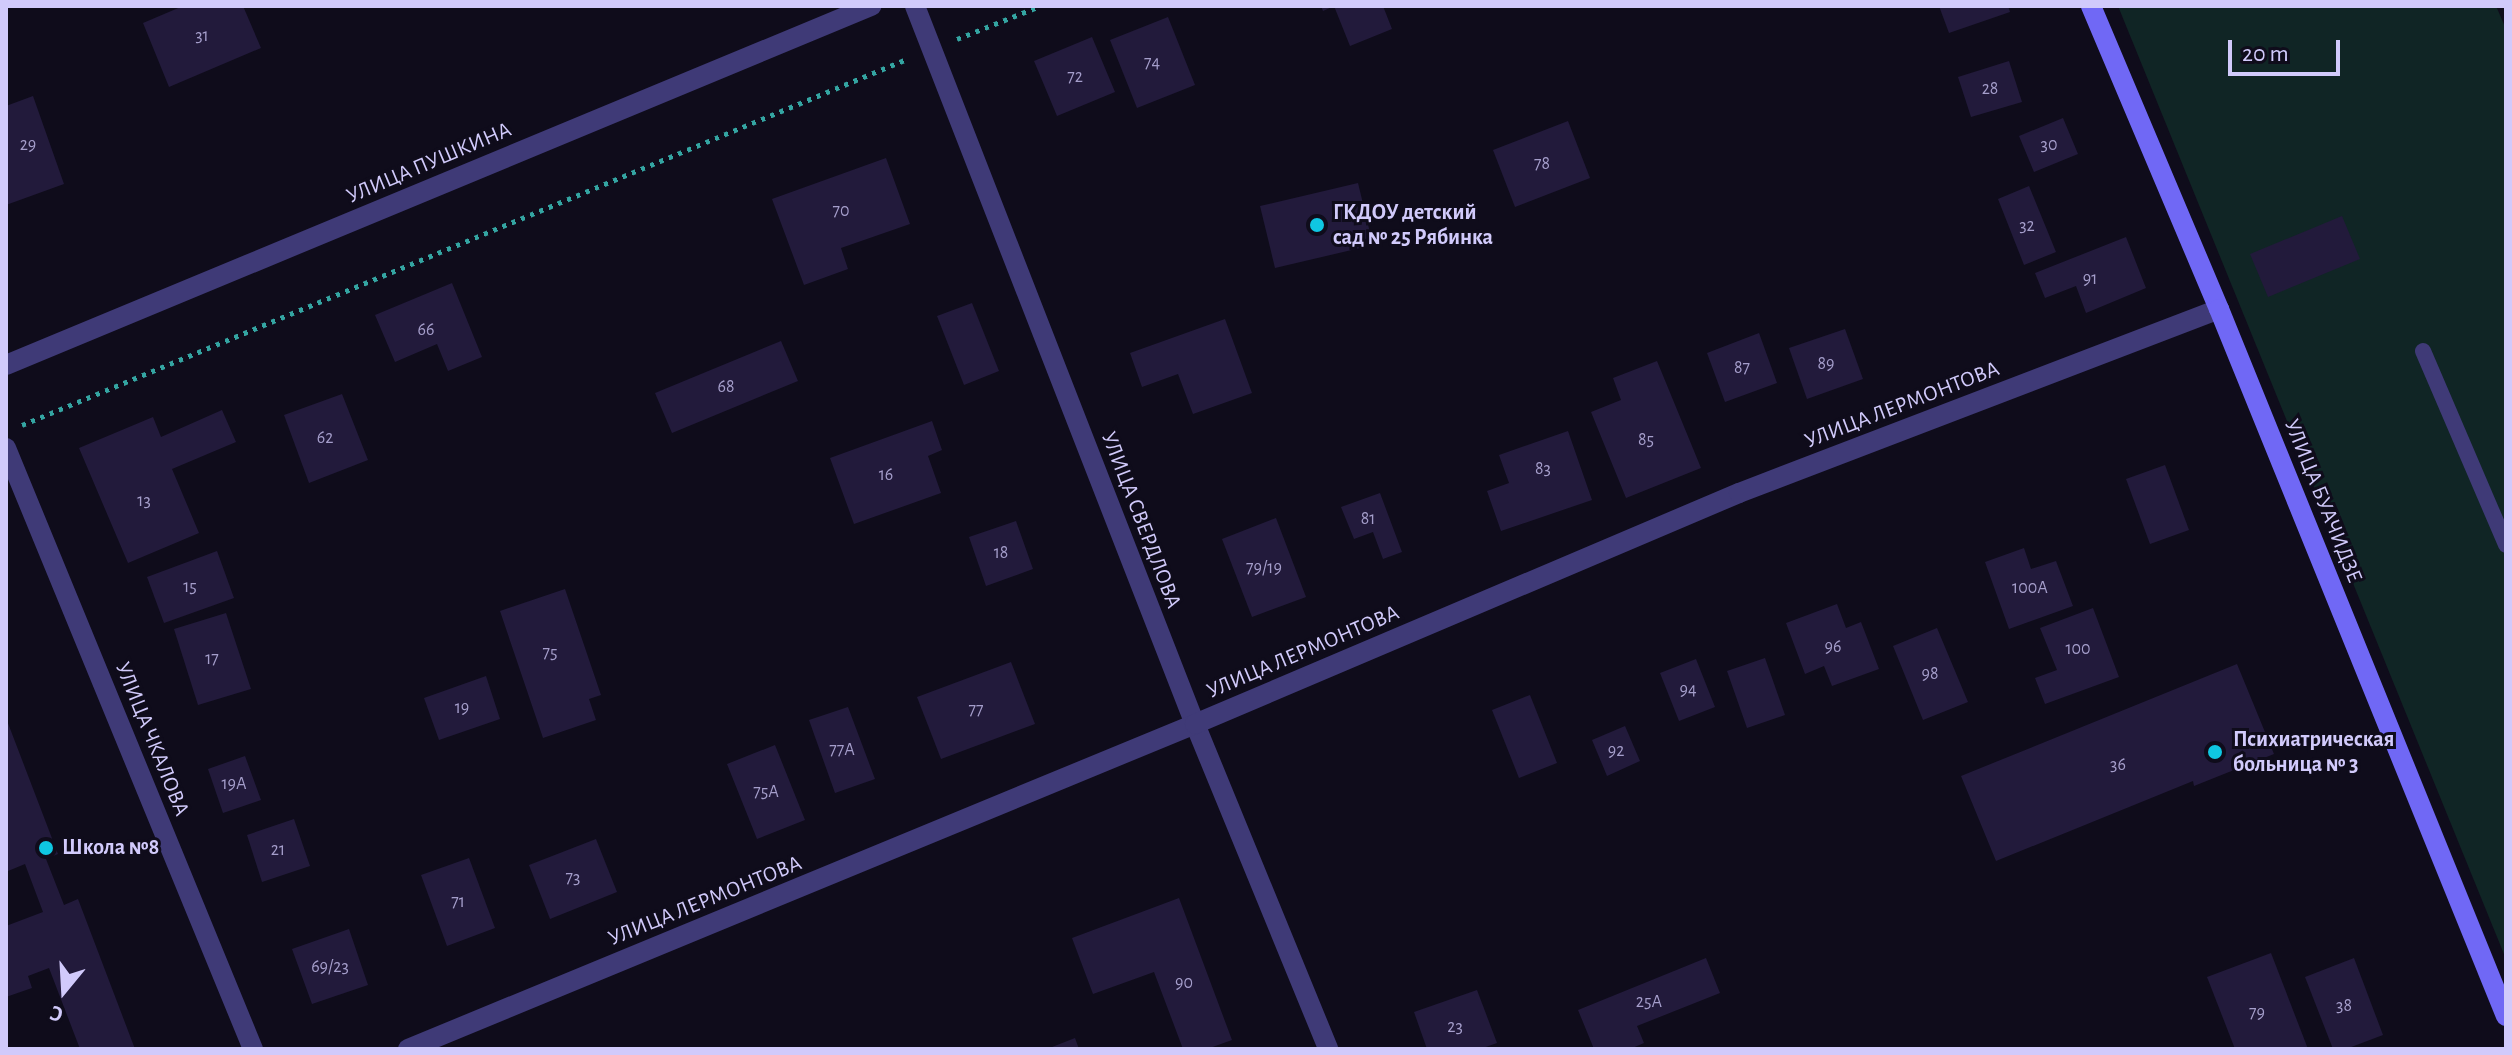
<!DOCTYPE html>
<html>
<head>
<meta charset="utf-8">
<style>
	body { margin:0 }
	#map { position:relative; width:2512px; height:1055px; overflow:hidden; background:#0f0c1b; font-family:"Alegreya Sans",sans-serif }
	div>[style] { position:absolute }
	.green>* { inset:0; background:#102525 }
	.building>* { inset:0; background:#221a3b }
	.path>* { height:5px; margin-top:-2.5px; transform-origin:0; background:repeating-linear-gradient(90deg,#34a5a2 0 4px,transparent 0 10px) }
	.service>* { height:16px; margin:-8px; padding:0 8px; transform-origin:8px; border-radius:8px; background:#3f3a77 }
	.minor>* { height:20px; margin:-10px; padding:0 10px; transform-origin:10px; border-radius:10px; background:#3f3a77 }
	.tertiary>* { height:20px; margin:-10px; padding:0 10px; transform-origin:10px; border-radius:10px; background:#3f3a77 }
	.secondary>* { height:20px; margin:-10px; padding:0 10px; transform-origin:10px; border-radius:10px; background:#7068f5 }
	.dots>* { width:22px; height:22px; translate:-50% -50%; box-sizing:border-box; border:4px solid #0f0c1b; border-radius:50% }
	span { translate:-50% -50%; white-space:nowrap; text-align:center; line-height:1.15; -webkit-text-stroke:6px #0f0c1b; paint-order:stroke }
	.number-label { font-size:18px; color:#a59ecb }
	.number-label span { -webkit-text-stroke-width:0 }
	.street-label { font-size:22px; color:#d1cafb }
	.poi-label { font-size:22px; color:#d1cafb; font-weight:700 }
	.left { translate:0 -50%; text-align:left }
	.frame { position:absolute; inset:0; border:8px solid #d1cafb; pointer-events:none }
	.north { position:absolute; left:24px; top:951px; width:80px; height:80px; -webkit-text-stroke:6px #0f0c1b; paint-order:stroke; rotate:198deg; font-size:22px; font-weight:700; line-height:32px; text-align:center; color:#d1cafb }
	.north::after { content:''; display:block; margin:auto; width:28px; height:36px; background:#d1cafb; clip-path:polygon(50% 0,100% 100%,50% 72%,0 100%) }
	.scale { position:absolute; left:2228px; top:40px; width:112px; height:36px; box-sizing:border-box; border:4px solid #d1cafb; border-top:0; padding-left:10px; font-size:24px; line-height:28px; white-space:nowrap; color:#d1cafb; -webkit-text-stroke:6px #0f0c1b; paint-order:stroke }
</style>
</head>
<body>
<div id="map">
	<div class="green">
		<i style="clip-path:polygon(2118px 6px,2496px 6px,2506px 29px,2506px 959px)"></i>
	</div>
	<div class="building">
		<i style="clip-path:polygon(183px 6px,243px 6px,261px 48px,169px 87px,143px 23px)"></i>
		<i style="clip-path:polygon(1321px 6px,1383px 6px,1392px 29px,1350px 46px,1334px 6px,1323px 11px)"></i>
		<i style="clip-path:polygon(1939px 6px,2008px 6px,2010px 12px,1949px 33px)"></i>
		<i style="clip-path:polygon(1168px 17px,1195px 85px,1137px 108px,1110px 40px)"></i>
		<i style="clip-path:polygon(1092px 37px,1115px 92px,1057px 116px,1034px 61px)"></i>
		<i style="clip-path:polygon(2009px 61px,2022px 102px,1971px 117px,1958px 77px)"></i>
		<i style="clip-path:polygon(33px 96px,64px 184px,6px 205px,6px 106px)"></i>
		<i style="clip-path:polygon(2063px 118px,2078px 154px,2034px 172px,2019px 136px)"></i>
		<i style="clip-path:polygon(1568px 121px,1590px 178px,1515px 207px,1493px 150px)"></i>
		<i style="clip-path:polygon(886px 158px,910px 224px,841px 248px,848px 269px,804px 285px,772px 199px)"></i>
		<i style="clip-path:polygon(1358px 183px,1373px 245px,1275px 268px,1260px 206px)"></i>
		<i style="clip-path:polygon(2029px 186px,2056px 252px,2024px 265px,1998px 199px)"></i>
		<i style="clip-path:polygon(2342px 216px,2360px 259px,2268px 297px,2250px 254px)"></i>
		<i style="clip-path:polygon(2126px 237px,2146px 288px,2086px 313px,2076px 286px,2045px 298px,2035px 273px)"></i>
		<i style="clip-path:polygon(452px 283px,482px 357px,448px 371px,437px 344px,395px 362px,375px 315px)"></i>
		<i style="clip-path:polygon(972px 303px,999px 371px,964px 385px,937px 316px)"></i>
		<i style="clip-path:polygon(1225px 319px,1252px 393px,1193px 414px,1178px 374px,1142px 387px,1130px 353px)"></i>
		<i style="clip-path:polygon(1845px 329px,1863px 379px,1807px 399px,1789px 348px)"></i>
		<i style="clip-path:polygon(1759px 333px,1777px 383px,1725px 402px,1707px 353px)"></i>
		<i style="clip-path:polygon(781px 341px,798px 381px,672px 433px,655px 393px)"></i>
		<i style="clip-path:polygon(1657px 361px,1701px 468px,1626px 498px,1591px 412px,1621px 400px,1613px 378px)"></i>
		<i style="clip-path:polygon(342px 394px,368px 460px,309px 483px,284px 415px)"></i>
		<i style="clip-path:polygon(222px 410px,236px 442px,172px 469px,199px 533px,128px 563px,79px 448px,153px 417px,161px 437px)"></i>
		<i style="clip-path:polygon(932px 421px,942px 450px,928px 456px,941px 493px,854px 524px,830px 458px)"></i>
		<i style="clip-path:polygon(1568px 431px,1592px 500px,1501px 531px,1487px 491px,1509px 483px,1499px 455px)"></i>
		<i style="clip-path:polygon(2165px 465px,2189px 530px,2150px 544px,2126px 479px)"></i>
		<i style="clip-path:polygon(1380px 493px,1402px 552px,1383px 559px,1373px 532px,1354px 539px,1341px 507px)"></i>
		<i style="clip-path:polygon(1276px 518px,1306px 597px,1252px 617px,1222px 539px)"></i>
		<i style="clip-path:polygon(1016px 521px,1033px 569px,986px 586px,969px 537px)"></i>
		<i style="clip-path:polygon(2024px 548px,2031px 569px,2056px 561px,2073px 606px,2009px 629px,1985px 562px)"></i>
		<i style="clip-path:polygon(217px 551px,234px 598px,164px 623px,147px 577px)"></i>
		<i style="clip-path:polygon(565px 589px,601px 695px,589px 699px,596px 720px,543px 738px,500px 611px)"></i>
		<i style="clip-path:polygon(1837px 604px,1846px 628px,1861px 622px,1879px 669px,1832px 686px,1824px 666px,1805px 674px,1786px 623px)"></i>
		<i style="clip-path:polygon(2093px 608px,2119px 677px,2045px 704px,2035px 678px,2057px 670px,2040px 628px)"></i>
		<i style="clip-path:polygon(226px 613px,251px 689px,198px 705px,174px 629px)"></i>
		<i style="clip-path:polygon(1937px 628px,1968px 702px,1923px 720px,1893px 646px)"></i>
		<i style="clip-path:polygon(1765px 658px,1785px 715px,1747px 728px,1727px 671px)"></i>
		<i style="clip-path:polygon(1696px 659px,1715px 707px,1679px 721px,1660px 673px)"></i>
		<i style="clip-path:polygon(1011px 662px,1035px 724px,941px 759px,917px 697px)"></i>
		<i style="clip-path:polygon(2237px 664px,2274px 754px,2194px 786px,2193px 781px,1996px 861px,1961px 776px)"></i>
		<i style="clip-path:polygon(486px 676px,500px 719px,439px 740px,424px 698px)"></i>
		<i style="clip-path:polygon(1530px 695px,1557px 763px,1519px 778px,1492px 710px)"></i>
		<i style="clip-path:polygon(848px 707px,875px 779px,835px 793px,809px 720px)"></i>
		<i style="clip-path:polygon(6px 718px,58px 854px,46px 859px,64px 905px,78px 899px,135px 1049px,80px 1049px,49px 968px,28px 976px,32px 988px,6px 997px,6px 926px,43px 912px,25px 864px,8px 871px,6px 865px)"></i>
		<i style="clip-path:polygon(1625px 726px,1640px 761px,1607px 776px,1592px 740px)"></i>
		<i style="clip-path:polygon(775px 745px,805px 820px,757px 839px,727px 764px)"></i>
		<i style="clip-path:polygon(245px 756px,261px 800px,223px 813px,208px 769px)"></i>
		<i style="clip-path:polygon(294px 819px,310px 866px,262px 882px,247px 835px)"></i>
		<i style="clip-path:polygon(596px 839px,617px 892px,550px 919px,529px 865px)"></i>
		<i style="clip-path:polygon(469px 858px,495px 928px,447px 946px,421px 875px)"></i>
		<i style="clip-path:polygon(1179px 898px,1232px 1040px,1207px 1049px,1183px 1049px,1154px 972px,1093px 994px,1072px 938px)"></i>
		<i style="clip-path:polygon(349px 929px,368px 985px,312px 1004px,292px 949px)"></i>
		<i style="clip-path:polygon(2271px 953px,2308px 1049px,2235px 1049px,2207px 977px)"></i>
		<i style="clip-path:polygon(1706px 958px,1720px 993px,1637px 1026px,1644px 1043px,1630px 1049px,1594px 1049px,1578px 1010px)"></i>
		<i style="clip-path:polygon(2354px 958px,2383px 1035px,2346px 1049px,2333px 1049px,2305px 977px)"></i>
		<i style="clip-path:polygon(1477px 990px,1497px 1043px,1480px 1049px,1427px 1049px,1414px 1012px)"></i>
		<i style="clip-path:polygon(1075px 1038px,1079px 1049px,1047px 1049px)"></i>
	</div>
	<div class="path">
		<i style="left:957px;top:39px;width:89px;rotate:-21.7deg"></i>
		<i style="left:22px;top:425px;width:958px;rotate:-22.47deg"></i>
	</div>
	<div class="service">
		<i style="left:2423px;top:351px;width:211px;rotate:66.8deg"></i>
	</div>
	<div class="minor">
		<i style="left:915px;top:6px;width:771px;rotate:68.7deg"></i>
		<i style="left:1195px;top:724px;width:351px;rotate:67.7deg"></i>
		<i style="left:6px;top:448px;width:650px;rotate:67.66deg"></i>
		<i style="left:408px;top:1049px;width:851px;rotate:-22.44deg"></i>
		<i style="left:1195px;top:724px;width:591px;rotate:-23.01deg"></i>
		<i style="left:1739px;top:493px;width:514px;rotate:-20.97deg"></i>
	</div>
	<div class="tertiary">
		<i style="left:6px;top:365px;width:937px;rotate:-22.54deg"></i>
	</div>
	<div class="secondary">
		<i style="left:2091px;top:6px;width:329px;rotate:67.1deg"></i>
		<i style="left:2219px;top:309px;width:763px;rotate:67.91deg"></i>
	</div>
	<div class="dots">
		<i style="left:1317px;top:225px;background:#0fc7e2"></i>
		<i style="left:2215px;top:752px;background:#0fc7e2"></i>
		<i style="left:46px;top:848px;background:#0fc7e2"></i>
	</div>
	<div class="number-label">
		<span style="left:202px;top:36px">31</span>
		<span style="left:1152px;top:63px">74</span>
		<span style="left:1075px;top:77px">72</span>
		<span style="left:1990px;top:89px">28</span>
		<span style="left:28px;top:145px">29</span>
		<span style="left:2049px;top:145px">30</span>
		<span style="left:1542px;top:164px">78</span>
		<span style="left:841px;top:211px">70</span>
		<span style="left:2027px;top:226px">32</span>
		<span style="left:2090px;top:279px">91</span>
		<span style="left:426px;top:330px">66</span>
		<span style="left:1826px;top:364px">89</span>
		<span style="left:1742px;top:368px">87</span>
		<span style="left:726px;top:387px">68</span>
		<span style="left:325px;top:438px">62</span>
		<span style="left:1646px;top:440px">85</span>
		<span style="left:1543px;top:469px">83</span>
		<span style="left:886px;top:475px">16</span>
		<span style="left:144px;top:501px">13</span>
		<span style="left:1368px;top:519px">81</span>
		<span style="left:1001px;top:553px">18</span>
		<span style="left:1264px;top:568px">79/19</span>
		<span style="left:190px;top:587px">15</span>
		<span style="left:2030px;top:588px">100А</span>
		<span style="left:1833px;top:647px">96</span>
		<span style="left:2078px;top:649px">100</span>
		<span style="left:550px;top:653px">75</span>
		<span style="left:212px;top:659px">17</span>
		<span style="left:1930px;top:674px">98</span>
		<span style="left:1688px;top:690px">94</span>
		<span style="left:462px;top:708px">19</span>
		<span style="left:976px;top:710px">77</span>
		<span style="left:842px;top:750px">77А</span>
		<span style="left:1616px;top:751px">92</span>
		<span style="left:2118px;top:765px">36</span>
		<span style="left:234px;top:784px">19А</span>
		<span style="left:766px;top:792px">75А</span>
		<span style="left:278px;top:850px">21</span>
		<span style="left:573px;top:878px">73</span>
		<span style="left:458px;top:902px">71</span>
		<span style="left:330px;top:967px">69/23</span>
		<span style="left:1184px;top:983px">90</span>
		<span style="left:1649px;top:1002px">25А</span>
		<span style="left:2344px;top:1006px">38</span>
		<span style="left:2257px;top:1013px">79</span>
		<span style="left:1455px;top:1027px">23</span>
	</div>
	<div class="street-label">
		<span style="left:429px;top:163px;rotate:-23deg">УЛИЦА ПУШКИНА</span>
		<span style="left:1902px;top:405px;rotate:-21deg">УЛИЦА ЛЕРМОНТОВА</span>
		<span style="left:2323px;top:501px;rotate:68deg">УЛИЦА БУАЧИДЗЕ</span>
		<span style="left:1141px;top:520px;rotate:69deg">УЛИЦА СВЕРДЛОВА</span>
		<span style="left:1303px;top:652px;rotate:-23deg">УЛИЦА ЛЕРМОНТОВА</span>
		<span style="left:152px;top:739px;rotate:68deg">УЛИЦА ЧКАЛОВА</span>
		<span style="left:705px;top:901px;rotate:-22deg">УЛИЦА ЛЕРМОНТОВА</span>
	</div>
	<div class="poi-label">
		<span class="left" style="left:1333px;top:225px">ГКДОУ детский<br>сад № 25 Рябинка</span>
		<span class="left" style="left:2233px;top:752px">Психиатрическая<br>больница № 3</span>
		<span class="left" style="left:62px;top:848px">Школа №8</span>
	</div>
	<div class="frame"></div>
	<div class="north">С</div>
	<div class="scale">20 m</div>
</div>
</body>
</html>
